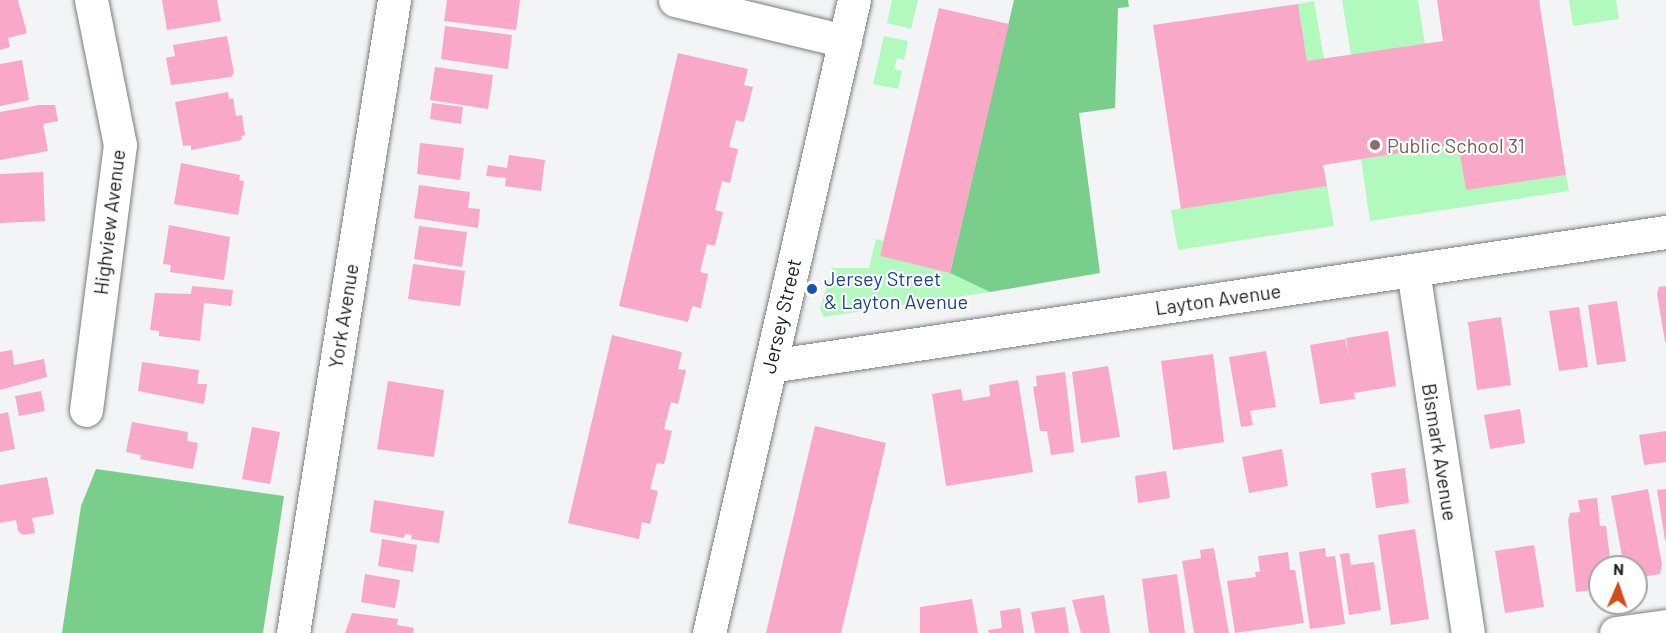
<!DOCTYPE html>
<html>
<head>
<meta charset="utf-8">
<style>
	body { margin:0 }
	#map { position:relative; width:1666px; height:633px; overflow:hidden; background:#f2f4f6; font-family:Barlow,sans-serif }
	div>[style] { position:absolute }
	.green>* { inset:0; background:#b2f9be }
	.forest>* { inset:0; background:#7ace8b }
	.building>* { inset:0; background:#f9a9c7 }
	.roads { filter:drop-shadow(0 0 2px #7b7d7f) drop-shadow(0 0 2px #7b7d7f) }
	.street>* { height:33px; margin:-16.5px; padding:0 16.5px; transform-origin:16.5px; border-radius:16.5px; background:#fff }
	.secondary>* { height:33px; margin:-16.5px; padding:0 16.5px; transform-origin:16.5px; border-radius:16.5px; background:#fff }
	.dots>* { width:16px; height:16px; translate:-50% -50%; box-sizing:border-box; border:3px solid #fff; border-radius:50% }
	span { translate:-50% -50%; white-space:nowrap; text-align:center; line-height:1.15; -webkit-text-stroke:4.5px #fff; paint-order:stroke }
	.education-label { font-size:20px; color:#785e54 }
	.left { translate:0 -50%; text-align:left }
	.street-label { font-size:20px; color:#1c1d1d }
	.transit-label { font-size:20px; color:#164399 }
	.north { position:absolute; left:1588px; top:555px; width:60px; height:60px; box-sizing:border-box; background:#fff; border:2px solid #a4a5a5; border-radius:50%; rotate:2deg; font-size:16px; font-weight:700; line-height:24px; text-align:center; color:#1c1d1d }
	.north::after { content:''; display:block; margin:auto; width:21px; height:27px; background:#d44c1a; clip-path:polygon(50% 0,100% 100%,50% 72%,0 100%) }
</style>
</head>
<body>
<div id="map">
	<div class="green">
		<i style="clip-path:polygon(892px 0,918px 0,911px 29px,887px 23px)"></i>
		<i style="clip-path:polygon(1342px 0,1418px 0,1425px 44px,1351px 55px)"></i>
		<i style="clip-path:polygon(1569px 0,1616px 0,1619px 19px,1573px 26px)"></i>
		<i style="clip-path:polygon(1314px 1px,1324px 59px,1307px 61px,1298px 4px)"></i>
		<i style="clip-path:polygon(884px 36px,908px 41px,904px 60px,897px 58px,894px 69px,902px 71px,898px 89px,873px 84px)"></i>
		<i style="clip-path:polygon(1458px 144px,1466px 189px,1566px 175px,1569px 191px,1370px 221px,1361px 159px)"></i>
		<i style="clip-path:polygon(1327px 186px,1334px 226px,1178px 250px,1171px 210px)"></i>
		<i style="clip-path:polygon(876px 239px,884px 241px,880px 256px,950px 273px,990px 292px,824px 317px,820px 309px,832px 268px,869px 268px)"></i>
	</div>
	<div class="forest">
		<i style="clip-path:polygon(1014px 0,1128px 0,1129px 7px,1118px 8px,1115px 108px,1079px 113px,1100px 273px,990px 292px,950px 273px)"></i>
		<i style="clip-path:polygon(96px 469px,284px 496px,263px 633px,62px 633px,81px 506px)"></i>
	</div>
	<div class="building">
		<i style="clip-path:polygon(0 0,18px 0,27px 33px,8px 38px,10px 47px,0 50px)"></i>
		<i style="clip-path:polygon(162px 0,217px 0,221px 21px,167px 30px)"></i>
		<i style="clip-path:polygon(447px 0,520px 0,516px 30px,444px 21px)"></i>
		<i style="clip-path:polygon(1437px 0,1539px 0,1566px 175px,1466px 190px,1458px 144px,1323px 165px,1327px 186px,1181px 209px,1153px 25px,1298px 4px,1307px 61px,1443px 41px)"></i>
		<i style="clip-path:polygon(939px 8px,1009px 24px,950px 273px,880px 256px)"></i>
		<i style="clip-path:polygon(445px 26px,512px 35px,508px 69px,441px 59px)"></i>
		<i style="clip-path:polygon(227px 36px,234px 73px,231px 77px,171px 85px,166px 58px,175px 56px,173px 45px)"></i>
		<i style="clip-path:polygon(678px 53px,748px 69px,744px 85px,753px 87px,744px 122px,736px 120px,729px 147px,738px 149px,730px 183px,722px 181px,715px 210px,723px 212px,715px 246px,707px 244px,700px 272px,708px 274px,701px 308px,692px 306px,688px 322px,619px 306px)"></i>
		<i style="clip-path:polygon(22px 60px,29px 100px,0 106px,0 64px)"></i>
		<i style="clip-path:polygon(435px 67px,493px 75px,488px 109px,430px 100px)"></i>
		<i style="clip-path:polygon(228px 92px,229px 99px,233px 98px,236px 116px,242px 115px,245px 135px,241px 136px,242px 140px,191px 150px,191px 145px,183px 146px,175px 102px)"></i>
		<i style="clip-path:polygon(432px 103px,463px 107px,461px 124px,430px 119px)"></i>
		<i style="clip-path:polygon(39px 105px,55px 105px,58px 121px,43px 124px,48px 151px,0 160px,0 112px)"></i>
		<i style="clip-path:polygon(420px 143px,464px 148px,460px 180px,417px 174px)"></i>
		<i style="clip-path:polygon(509px 155px,545px 160px,541px 191px,505px 186px,506px 178px,486px 176px,488px 165px,507px 168px)"></i>
		<i style="clip-path:polygon(181px 163px,240px 175px,239px 180px,244px 181px,238px 215px,174px 204px)"></i>
		<i style="clip-path:polygon(43px 172px,45px 221px,0 223px,0 174px)"></i>
		<i style="clip-path:polygon(419px 185px,470px 192px,468px 208px,480px 209px,478px 228px,414px 218px)"></i>
		<i style="clip-path:polygon(169px 225px,230px 237px,224px 280px,170px 272px,171px 265px,163px 264px)"></i>
		<i style="clip-path:polygon(419px 226px,467px 232px,462px 267px,414px 259px)"></i>
		<i style="clip-path:polygon(413px 264px,465px 271px,460px 306px,408px 299px)"></i>
		<i style="clip-path:polygon(192px 286px,233px 290px,231px 306px,204px 303px,200px 341px,159px 336px,159px 331px,150px 330px,155px 293px,191px 294px)"></i>
		<i style="clip-path:polygon(1666px 286px,1666px 342px,1665px 342px,1657px 294px,1659px 287px)"></i>
		<i style="clip-path:polygon(1617px 301px,1626px 361px,1597px 365px,1588px 305px)"></i>
		<i style="clip-path:polygon(1579px 307px,1588px 367px,1559px 371px,1549px 311px)"></i>
		<i style="clip-path:polygon(1501px 317px,1511px 385px,1477px 390px,1468px 322px)"></i>
		<i style="clip-path:polygon(1388px 331px,1396px 386px,1354px 393px,1355px 399px,1320px 404px,1310px 345px,1345px 339px,1349px 357px,1346px 338px)"></i>
		<i style="clip-path:polygon(612px 335px,682px 352px,678px 369px,686px 370px,678px 404px,671px 402px,664px 429px,672px 431px,664px 464px,657px 463px,650px 489px,658px 491px,650px 524px,642px 522px,639px 539px,568px 523px)"></i>
		<i style="clip-path:polygon(12px 350px,14px 365px,44px 359px,47px 377px,0 390px,0 352px)"></i>
		<i style="clip-path:polygon(1266px 351px,1276px 407px,1250px 411px,1253px 425px,1241px 427px,1229px 357px)"></i>
		<i style="clip-path:polygon(1213px 354px,1224px 442px,1173px 450px,1161px 361px)"></i>
		<i style="clip-path:polygon(142px 362px,199px 370px,197px 384px,207px 384px,204px 404px,138px 391px)"></i>
		<i style="clip-path:polygon(1108px 366px,1120px 437px,1081px 443px,1072px 372px)"></i>
		<i style="clip-path:polygon(1065px 372px,1074px 452px,1051px 455px,1047px 431px,1040px 431px,1033px 387px,1037px 386px,1036px 376px)"></i>
		<i style="clip-path:polygon(1018px 380px,1033px 472px,946px 486px,932px 394px,961px 389px,963px 401px,990px 396px,989px 385px)"></i>
		<i style="clip-path:polygon(388px 381px,444px 390px,434px 457px,377px 449px)"></i>
		<i style="clip-path:polygon(41px 391px,45px 411px,19px 416px,15px 396px)"></i>
		<i style="clip-path:polygon(1520px 409px,1525px 443px,1490px 449px,1484px 415px)"></i>
		<i style="clip-path:polygon(8px 412px,15px 449px,0 452px,0 414px)"></i>
		<i style="clip-path:polygon(132px 422px,188px 432px,187px 441px,198px 443px,193px 469px,140px 459px,141px 455px,126px 452px)"></i>
		<i style="clip-path:polygon(815px 426px,886px 443px,841px 633px,766px 633px)"></i>
		<i style="clip-path:polygon(252px 427px,280px 432px,270px 484px,242px 479px)"></i>
		<i style="clip-path:polygon(1666px 431px,1666px 462px,1644px 465px,1639px 435px)"></i>
		<i style="clip-path:polygon(1282px 449px,1288px 486px,1249px 493px,1242px 457px)"></i>
		<i style="clip-path:polygon(1405px 468px,1409px 503px,1376px 508px,1371px 473px)"></i>
		<i style="clip-path:polygon(1166px 471px,1170px 498px,1138px 503px,1135px 476px)"></i>
		<i style="clip-path:polygon(47px 477px,54px 514px,32px 518px,35px 533px,23px 535px,18px 531px,16px 520px,0 523px,0 485px)"></i>
		<i style="clip-path:polygon(1648px 489px,1662px 565px,1660px 574px,1636px 578px,1636px 567px,1624px 567px,1611px 496px)"></i>
		<i style="clip-path:polygon(1666px 489px,1666px 540px,1665px 540px,1657px 490px)"></i>
		<i style="clip-path:polygon(1597px 498px,1600px 526px,1606px 526px,1611px 567px,1600px 567px,1600px 589px,1576px 592px,1568px 520px,1570px 513px,1580px 512px,1578px 500px)"></i>
		<i style="clip-path:polygon(374px 500px,444px 511px,439px 543px,411px 539px,412px 535px,405px 534px,404px 538px,370px 532px)"></i>
		<i style="clip-path:polygon(1415px 529px,1429px 619px,1391px 625px,1378px 535px)"></i>
		<i style="clip-path:polygon(382px 539px,417px 545px,413px 572px,378px 566px)"></i>
		<i style="clip-path:polygon(1534px 545px,1544px 607px,1505px 613px,1495px 551px)"></i>
		<i style="clip-path:polygon(1214px 548px,1229px 633px,1194px 633px,1182px 561px,1201px 558px,1200px 550px)"></i>
		<i style="clip-path:polygon(1325px 548px,1326px 557px,1335px 556px,1345px 624px,1310px 629px,1299px 552px)"></i>
		<i style="clip-path:polygon(1288px 552px,1290px 570px,1295px 570px,1304px 623px,1235px 633px,1227px 581px,1256px 577px,1255px 572px,1260px 572px,1258px 556px)"></i>
		<i style="clip-path:polygon(1349px 553px,1351px 565px,1374px 562px,1381px 610px,1349px 615px,1340px 554px)"></i>
		<i style="clip-path:polygon(365px 574px,400px 580px,395px 608px,361px 602px)"></i>
		<i style="clip-path:polygon(1177px 574px,1185px 633px,1149px 633px,1142px 579px)"></i>
		<i style="clip-path:polygon(1104px 595px,1110px 633px,1081px 633px,1072px 600px)"></i>
		<i style="clip-path:polygon(972px 599px,978px 633px,920px 633px,920px 607px)"></i>
		<i style="clip-path:polygon(1065px 607px,1069px 633px,1035px 633px,1031px 612px)"></i>
		<i style="clip-path:polygon(1020px 608px,1024px 633px,989px 633px,988px 630px,1002px 628px,1000px 611px)"></i>
		<i style="clip-path:polygon(352px 613px,398px 619px,397px 625px,414px 628px,413px 633px,345px 633px)"></i>
	</div>
	<div class="roads">
		<div class="street">
			<i style="left:675px;top:0;width:175px;rotate:13.6deg"></i>
			<i style="left:1413px;top:270px;width:367px;rotate:81.4deg"></i>
			<i style="left:770px;top:366px;width:906px;rotate:-8.51deg"></i>
			<i style="left:86px;top:410px;width:267px;rotate:-82.7deg"></i>
			<i style="left:120px;top:145px;width:148px;rotate:-101.3deg"></i>
			<i style="left:293px;top:633px;width:641px;rotate:-80.93deg"></i>
			<i style="left:1616px;top:633px;width:50px;rotate:-8deg"></i>
		</div>
		<div class="secondary">
			<i style="left:709px;top:633px;width:649px;rotate:-77.1deg"></i>
		</div>
	</div>
	<div class="dots">
		<i style="left:1375px;top:145px;background:#8d6e63"></i>
		<i style="left:812px;top:289px;background:#1a4fb4"></i>
	</div>
	<div class="education-label">
		<span class="left" style="left:1387px;top:145px">Public School 31</span>
	</div>
	<div class="street-label">
		<span style="left:109px;top:222px;rotate:-83deg">Highview Avenue</span>
		<span style="left:1218px;top:299px;rotate:-8deg">Layton Avenue</span>
		<span style="left:343px;top:316px;rotate:-81deg">York Avenue</span>
		<span style="left:781px;top:316px;rotate:-77deg">Jersey Street</span>
		<span style="left:1440px;top:452px;rotate:81deg">Bismark Avenue</span>
	</div>
	<div class="transit-label">
		<span class="left" style="left:824px;top:290px">Jersey Street<br>&amp; Layton Avenue</span>
	</div>
	<div class="north">N</div>
</div>
</body>
</html>
